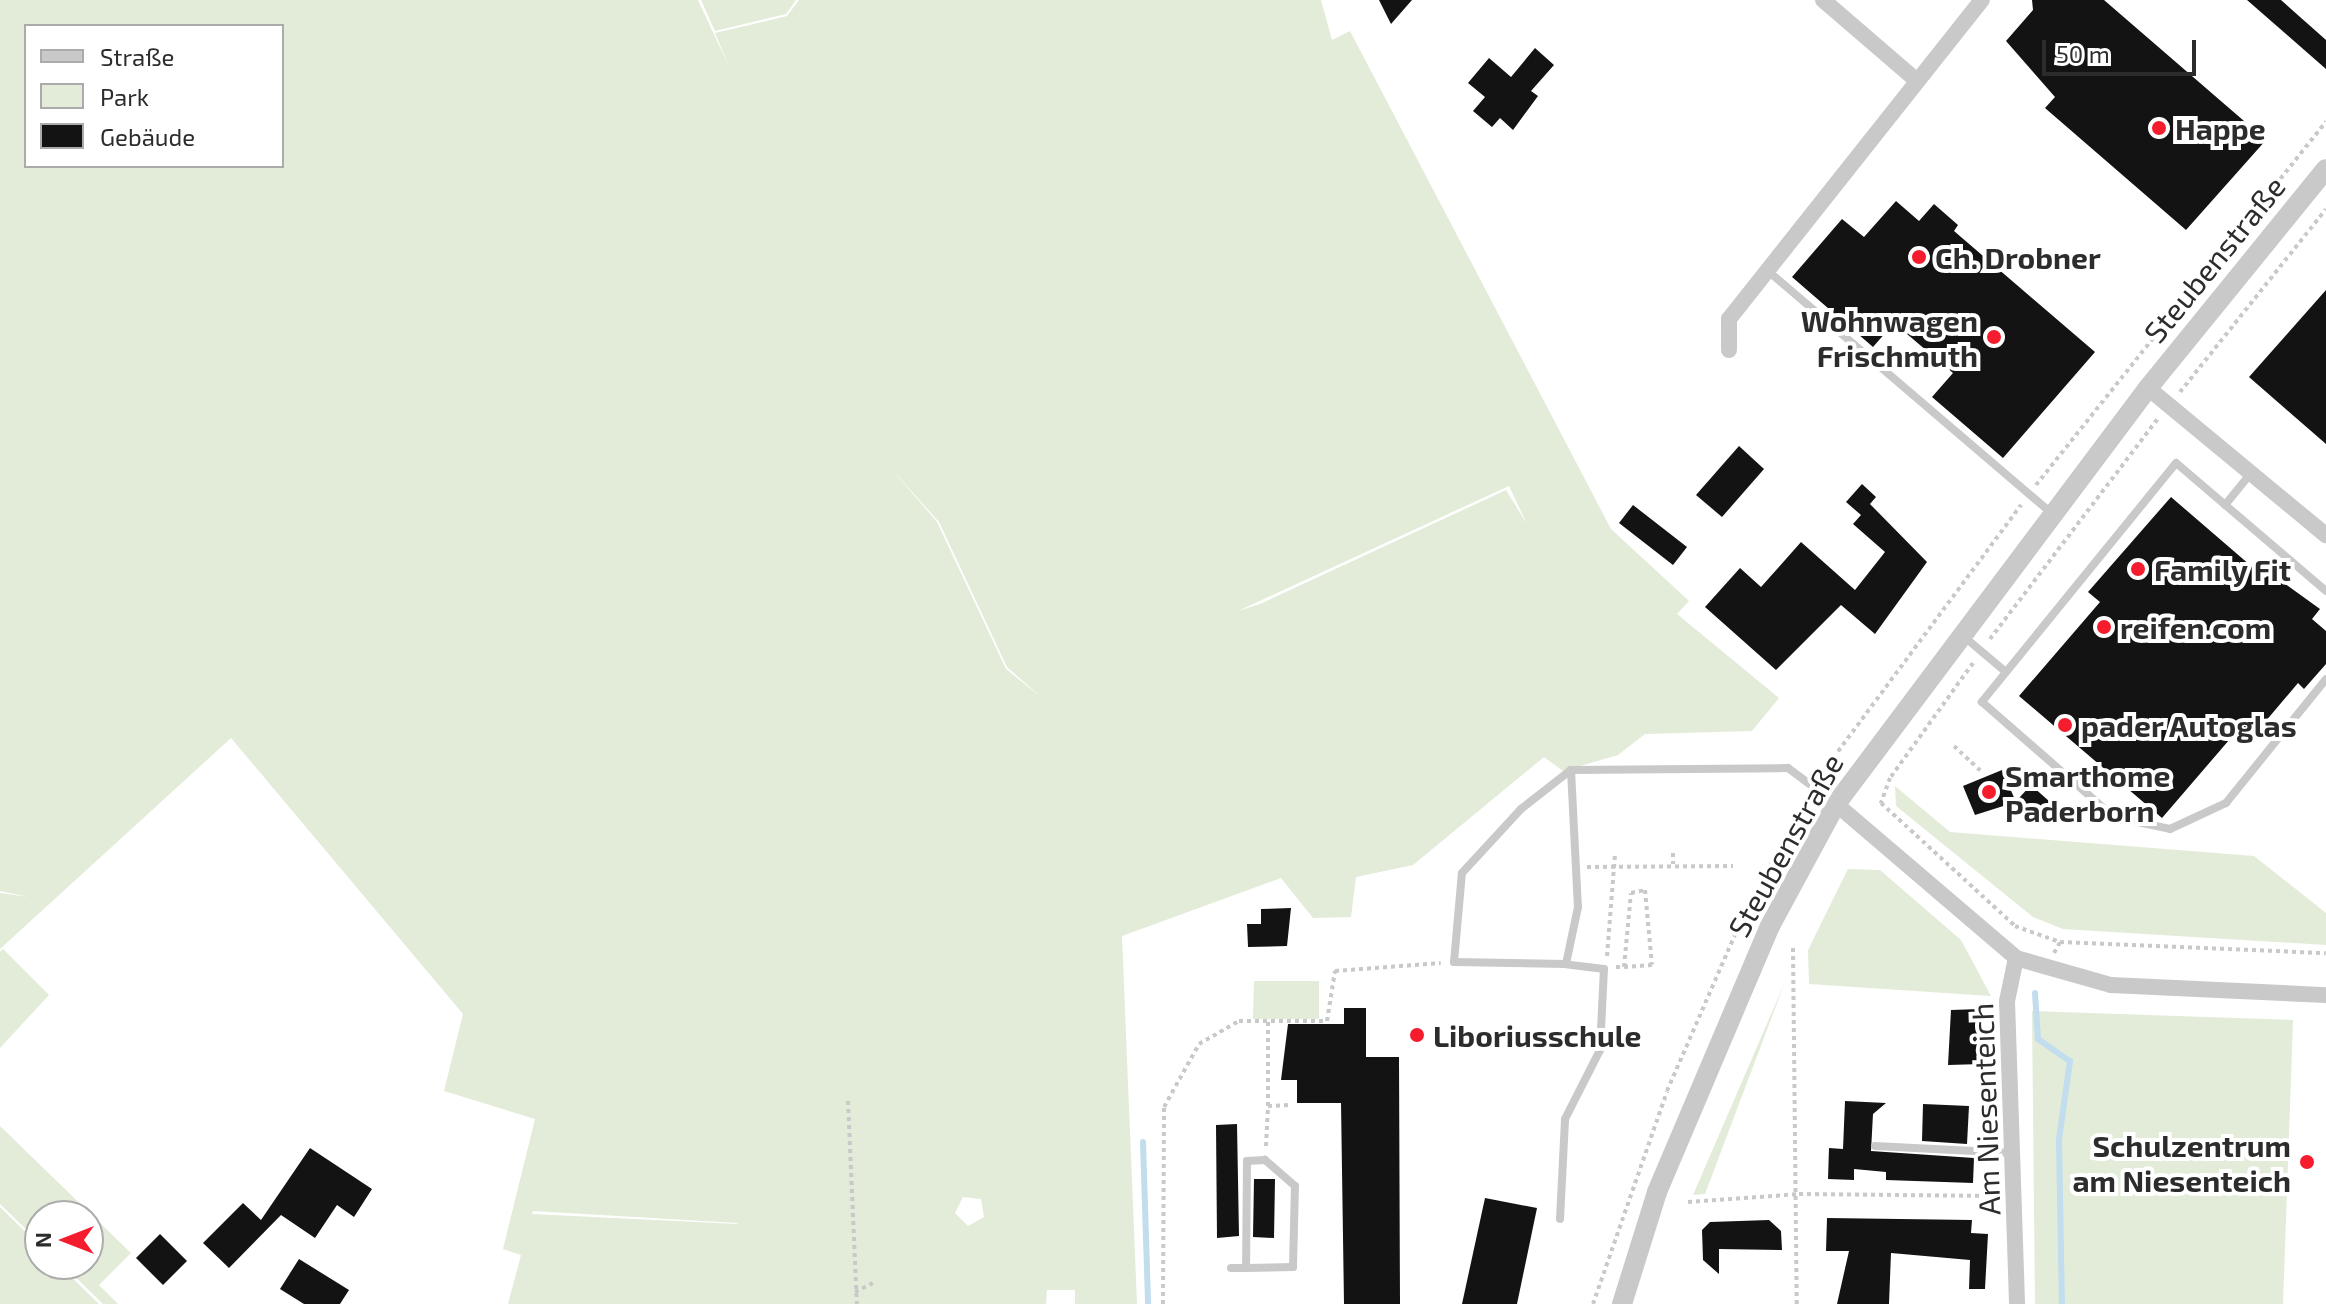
<!DOCTYPE html>
<html>
<head>
<meta charset="utf-8">
<style>
	body { margin:0 }
	#map { position:relative; width:2326px; height:1304px; overflow:hidden; background:#fff; font-family:"Exo 2",sans-serif }
	div>[style] { position:absolute }
	.green>* { inset:0; background:#e2ecd8 }
	.stream>* { height:6px; margin:-3px; padding:0 3px; transform-origin:3px; border-radius:3px; background:#c1ddee }
	.building>* { inset:0; background:#131313 }
	.path>* { height:4px; margin-top:-2px; transform-origin:0; background:repeating-linear-gradient(90deg,#c9c9c9 0 4px,transparent 0 8px) }
	.service>* { height:8px; margin:-4px; padding:0 4px; transform-origin:4px; border-radius:4px; background:#c9c9c9 }
	.minor>* { height:16px; margin:-8px; padding:0 8px; transform-origin:8px; border-radius:8px; background:#c9c9c9 }
	.tertiary>* { height:20px; margin:-10px; padding:0 10px; transform-origin:10px; border-radius:10px; background:#c9c9c9 }
	.dots>* { width:22px; height:22px; translate:-50% -50%; box-sizing:border-box; border:4px solid #fff; border-radius:50% }
	span { translate:-50% -50%; white-space:nowrap; text-align:center; line-height:1.15; -webkit-text-stroke:8px #fff; paint-order:stroke }
	.poi-label { font-size:30px; color:#2c2c2c; font-weight:700 }
	.left { translate:0 -50%; text-align:left }
	.right { translate:-100% -50%; text-align:right }
	.street-label { font-size:30px; color:#2c2c2c }
	.legend { position:absolute; left:24px; top:24px; width:260px; height:144px; box-sizing:border-box; background:#fff; border:2px solid #ababab; margin:0; padding:10px 14px; list-style:none; font-size:24px; color:#2c2c2c }
	.legend li { display:flex; align-items:center; gap:16px; height:40px }
	.legend b { width:40px; border:2px solid #ababab }
	.north { position:absolute; left:24px; top:1200px; width:80px; height:80px; box-sizing:border-box; background:#fff; border:2px solid #ababab; border-radius:50%; rotate:270deg; font-size:22px; font-weight:700; line-height:32px; text-align:center; color:#2c2c2c }
	.north::after { content:''; display:block; margin:auto; width:28px; height:36px; background:#f51c2e; clip-path:polygon(50% 0,100% 100%,50% 72%,0 100%) }
	.scale { position:absolute; left:2042px; top:40px; width:154px; height:36px; box-sizing:border-box; border:4px solid #2c2c2c; border-top:0; padding-left:10px; font-size:24px; line-height:28px; white-space:nowrap; color:#2c2c2c; -webkit-text-stroke:6px #fff; paint-order:stroke }
</style>
</head>
<body>
<div id="map">
	<div class="green">
		<i style="clip-path:polygon(evenodd,0 0,698px 0,730px 69px,715px 33px,787px 16px,799px 0,1321px 0,1332px 40px,1350px 31px,1611px 529px,1689px 601px,1677px 614px,1779px 698px,1752px 731px,1645px 734px,1618px 755px,1563px 771px,1544px 757px,1413px 865px,1356px 877px,1351px 917px,1313px 918px,1281px 878px,1122px 936px,1137px 1304px,1075px 1304px,1075px 1290px,1047px 1290px,1046px 1304px,508px 1304px,521px 1255px,503px 1249px,535px 1119px,444px 1091px,463px 1014px,231px 738px,0 949px,0 893px,29px 897px,0 891px,0 0,26px 26px,282px 26px,282px 166px,26px 166px,26px 26px,0 0,888px 465px,939px 522px,1007px 667px,1041px 697px,1006px 669px,937px 522px,888px 465px,0 0,1509px 486px,1527px 524px,1506px 490px,1260px 604px,1238px 611px,1509px 486px,0 0,963px 1197px,981px 1199px,984px 1217px,968px 1226px,955px 1213px,963px 1197px,0 0,533px 1211px,737px 1223px,737px 1224px,532px 1214px,533px 1211px)"></i>
		<i style="clip-path:polygon(701px 0,796px 0,786px 14px,715px 31px)"></i>
		<i style="clip-path:polygon(1895px 786px,1950px 832px,2254px 856px,2326px 913px,2326px 945px,2063px 929px,2033px 917px,1896px 806px)"></i>
		<i style="clip-path:polygon(1848px 869px,1880px 870px,1961px 940px,1991px 996px,1809px 984px,1808px 950px)"></i>
		<i style="clip-path:polygon(3px 949px,49px 995px,0 1048px,0 952px)"></i>
		<i style="clip-path:polygon(1254px 981px,1319px 981px,1319px 1019px,1253px 1019px)"></i>
		<i style="clip-path:polygon(1785px 982px,1705px 1194px,1693px 1195px)"></i>
		<i style="clip-path:polygon(2032px 1011px,2293px 1020px,2283px 1304px,2035px 1304px)"></i>
		<i style="clip-path:polygon(0 1126px,131px 1253px,99px 1285px,118px 1304px,103px 1304px,62px 1264px,88px 1264px,88px 1216px,40px 1216px,40px 1243px,0 1204px)"></i>
		<i style="clip-path:polygon(0 1207px,40px 1246px,40px 1264px,58px 1264px,99px 1304px,0 1304px)"></i>
	</div>
	<div class="stream">
		<i style="left:2035px;top:993px;width:46px;rotate:86.3deg"></i>
		<i style="left:2038px;top:1039px;width:39px;rotate:35deg"></i>
		<i style="left:2070px;top:1061px;width:79px;rotate:98deg"></i>
		<i style="left:2059px;top:1139px;width:165px;rotate:89deg"></i>
		<i style="left:1143px;top:1142px;width:162px;rotate:88.2deg"></i>
	</div>
	<div class="building">
		<i style="clip-path:polygon(1379px 0,1412px 0,1391px 24px)"></i>
		<i style="clip-path:polygon(2032px 0,2104px 0,2266px 140px,2186px 230px,2045px 108px,2055px 97px,2006px 41px,2033px 10px)"></i>
		<i style="clip-path:polygon(2247px 0,2281px 0,2326px 40px,2326px 69px)"></i>
		<i style="clip-path:polygon(1535px 48px,1554px 65px,1531px 91px,1538px 96px,1513px 130px,1500px 118px,1492px 127px,1473px 111px,1485px 97px,1468px 83px,1489px 58px,1511px 77px)"></i>
		<i style="clip-path:polygon(1896px 201px,1919px 221px,1934px 204px,1958px 225px,1954px 231px,2095px 352px,2003px 458px,1932px 397px,1953px 373px,1894px 323px,1873px 347px,1792px 277px,1842px 219px,1864px 237px)"></i>
		<i style="clip-path:polygon(2326px 290px,2326px 444px,2249px 377px)"></i>
		<i style="clip-path:polygon(1739px 446px,1764px 469px,1722px 517px,1696px 495px)"></i>
		<i style="clip-path:polygon(1862px 484px,1876px 497px,1870px 504px,1927px 562px,1875px 634px,1841px 605px,1776px 670px,1705px 607px,1740px 568px,1761px 587px,1801px 542px,1855px 590px,1885px 552px,1853px 524px,1861px 515px,1846px 502px)"></i>
		<i style="clip-path:polygon(2171px 497px,2265px 578px,2270px 573px,2320px 609px,2312px 619px,2326px 631px,2326px 664px,2304px 689px,2298px 683px,2254px 735px,2242px 725px,2162px 818px,2019px 696px,2100px 602px,2088px 592px)"></i>
		<i style="clip-path:polygon(1633px 505px,1687px 547px,1673px 565px,1619px 523px)"></i>
		<i style="clip-path:polygon(2002px 770px,2016px 802px,1975px 815px,1963px 786px)"></i>
		<i style="clip-path:polygon(2031px 785px,2058px 809px,2047px 822px,2019px 798px)"></i>
		<i style="clip-path:polygon(1291px 908px,1287px 946px,1248px 947px,1247px 924px,1261px 924px,1261px 909px)"></i>
		<i style="clip-path:polygon(1344px 1008px,1366px 1008px,1366px 1057px,1399px 1057px,1400px 1304px,1344px 1304px,1341px 1103px,1297px 1103px,1297px 1080px,1281px 1080px,1288px 1024px,1344px 1024px)"></i>
		<i style="clip-path:polygon(1980px 1009px,1982px 1064px,1948px 1065px,1951px 1010px)"></i>
		<i style="clip-path:polygon(1845px 1101px,1886px 1103px,1873px 1114px,1871px 1151px,1974px 1158px,1973px 1183px,1886px 1180px,1886px 1172px,1854px 1169px,1854px 1180px,1828px 1179px,1829px 1148px,1843px 1149px)"></i>
		<i style="clip-path:polygon(1923px 1104px,1969px 1106px,1967px 1144px,1922px 1141px)"></i>
		<i style="clip-path:polygon(1237px 1124px,1239px 1236px,1217px 1238px,1216px 1125px)"></i>
		<i style="clip-path:polygon(310px 1148px,372px 1189px,354px 1217px,337px 1205px,315px 1238px,281px 1215px,229px 1268px,203px 1243px,243px 1203px,261px 1220px)"></i>
		<i style="clip-path:polygon(1254px 1179px,1275px 1179px,1274px 1238px,1253px 1237px)"></i>
		<i style="clip-path:polygon(1485px 1198px,1537px 1208px,1517px 1304px,1462px 1304px)"></i>
		<i style="clip-path:polygon(1827px 1218px,1972px 1220px,1971px 1233px,1988px 1234px,1985px 1289px,1969px 1289px,1970px 1260px,1891px 1253px,1889px 1304px,1837px 1304px,1849px 1251px,1826px 1251px)"></i>
		<i style="clip-path:polygon(1769px 1220px,1781px 1231px,1782px 1250px,1719px 1249px,1719px 1274px,1703px 1260px,1702px 1230px,1710px 1222px)"></i>
		<i style="clip-path:polygon(160px 1234px,187px 1261px,163px 1285px,136px 1258px)"></i>
		<i style="clip-path:polygon(299px 1259px,349px 1290px,340px 1304px,304px 1304px,280px 1289px)"></i>
	</div>
	<div class="path">
		<i style="left:2180px;top:392px;width:234px;rotate:-51.4deg"></i>
		<i style="left:2036px;top:485px;width:465px;rotate:-51.4deg"></i>
		<i style="left:1990px;top:639px;width:279px;rotate:-52.7deg"></i>
		<i style="left:1973px;top:663px;width:142px;rotate:125.8deg"></i>
		<i style="left:1890px;top:778px;width:27px;rotate:110deg"></i>
		<i style="left:1881px;top:803px;width:182px;rotate:42.5deg"></i>
		<i style="left:2015px;top:926px;width:48px;rotate:19.6deg"></i>
		<i style="left:1954px;top:746px;width:37px;rotate:43deg"></i>
		<i style="left:1819px;top:777px;width:339px;rotate:-53.4deg"></i>
		<i style="left:1673px;top:853px;width:11px;rotate:90deg"></i>
		<i style="left:1587px;top:867px;width:146px;rotate:-0.4deg"></i>
		<i style="left:1793px;top:948px;width:356px;rotate:89.4deg"></i>
		<i style="left:2054px;top:953px;width:13px;rotate:-61deg"></i>
		<i style="left:2060px;top:942px;width:266px;rotate:2.4deg"></i>
		<i style="left:1607px;top:956px;width:101px;rotate:-85.5deg"></i>
		<i style="left:1616px;top:967px;width:8px"></i>
		<i style="left:1624px;top:967px;width:74px;rotate:-84.6deg"></i>
		<i style="left:1631px;top:893px;width:14px;rotate:-12deg"></i>
		<i style="left:1645px;top:890px;width:75px;rotate:84.7deg"></i>
		<i style="left:1652px;top:965px;width:28px;rotate:176deg"></i>
		<i style="left:1624px;top:967px;width:7px;rotate:-34deg"></i>
		<i style="left:848px;top:1101px;width:203px;rotate:87.5deg"></i>
		<i style="left:1268px;top:1106px;width:84px;rotate:-90deg"></i>
		<i style="left:1266px;top:1146px;width:40px;rotate:-87.1deg"></i>
		<i style="left:1268px;top:1106px;width:21px;rotate:-3deg"></i>
		<i style="left:1688px;top:1202px;width:111px;rotate:-4.1deg"></i>
		<i style="left:1799px;top:1194px;width:199px;rotate:0.6deg"></i>
		<i style="left:855px;top:1292px;width:20px;rotate:-27deg"></i>
		<i style="left:1163px;top:1304px;width:197px;rotate:-89.7deg"></i>
		<i style="left:1164px;top:1107px;width:72px;rotate:-60.9deg"></i>
		<i style="left:1199px;top:1044px;width:46px;rotate:-29.9deg"></i>
		<i style="left:1239px;top:1021px;width:88px"></i>
		<i style="left:1327px;top:1021px;width:51px;rotate:-80.9deg"></i>
		<i style="left:1335px;top:971px;width:106px;rotate:-4.3deg"></i>
		<i style="left:1593px;top:1304px;width:225px;rotate:-70.8deg"></i>
		<i style="left:1667px;top:1091px;width:191px;rotate:-66.5deg"></i>
		<i style="left:1743px;top:916px;width:133px;rotate:-61.7deg"></i>
	</div>
	<div class="service">
		<i style="left:1768px;top:271px;width:375px;rotate:40.5deg"></i>
		<i style="left:2225px;top:505px;width:41px;rotate:-50.9deg"></i>
		<i style="left:2326px;top:591px;width:197px;rotate:-139.5deg"></i>
		<i style="left:2176px;top:463px;width:308px;rotate:129.1deg"></i>
		<i style="left:1982px;top:702px;width:175px;rotate:41.1deg"></i>
		<i style="left:2114px;top:817px;width:57px;rotate:12.1deg"></i>
		<i style="left:2170px;top:829px;width:62px;rotate:-24.9deg"></i>
		<i style="left:2226px;top:803px;width:159px;rotate:-51.1deg"></i>
		<i style="left:1962px;top:635px;width:57px;rotate:40.1deg"></i>
		<i style="left:1571px;top:770px;width:137px;rotate:87.1deg"></i>
		<i style="left:1578px;top:907px;width:58px;rotate:101.9deg"></i>
		<i style="left:1566px;top:964px;width:112px;rotate:-179deg"></i>
		<i style="left:1454px;top:962px;width:89px;rotate:-84.9deg"></i>
		<i style="left:1462px;top:873px;width:87px;rotate:-47.3deg"></i>
		<i style="left:1521px;top:809px;width:63px;rotate:-38deg"></i>
		<i style="left:1571px;top:770px;width:217px;rotate:-0.5deg"></i>
		<i style="left:1788px;top:768px;width:59px;rotate:36.7deg"></i>
		<i style="left:1875px;top:1146px;width:139px;rotate:2.9deg"></i>
		<i style="left:1560px;top:1219px;width:100px;rotate:-87.1deg"></i>
		<i style="left:1565px;top:1119px;width:77px;rotate:-63.1deg"></i>
		<i style="left:1600px;top:1050px;width:81px;rotate:-87.2deg"></i>
		<i style="left:1604px;top:969px;width:38px;rotate:-173deg"></i>
		<i style="left:1231px;top:1268px;width:15px"></i>
		<i style="left:1246px;top:1268px;width:47px;rotate:-1.2deg"></i>
		<i style="left:1293px;top:1267px;width:81px;rotate:-88.6deg"></i>
		<i style="left:1295px;top:1186px;width:40px;rotate:-139deg"></i>
		<i style="left:1265px;top:1160px;width:18px;rotate:177deg"></i>
		<i style="left:1247px;top:1161px;width:107px;rotate:90.5deg"></i>
	</div>
	<div class="minor">
		<i style="left:1823px;top:0;width:123px;rotate:40.7deg"></i>
		<i style="left:1729px;top:350px;width:31px;rotate:-90deg"></i>
		<i style="left:1729px;top:319px;width:407px;rotate:-51.6deg"></i>
		<i style="left:2148px;top:388px;width:231px;rotate:39.6deg"></i>
		<i style="left:1836px;top:804px;width:237px;rotate:40.5deg"></i>
		<i style="left:2016px;top:958px;width:99px;rotate:15.9deg"></i>
		<i style="left:2111px;top:985px;width:215px;rotate:2.7deg"></i>
		<i style="left:2016px;top:958px;width:44px;rotate:101.8deg"></i>
		<i style="left:2007px;top:1001px;width:303px;rotate:88.1deg"></i>
	</div>
	<div class="tertiary">
		<i style="left:1622px;top:1304px;width:117px;rotate:-72.6deg"></i>
		<i style="left:1657px;top:1192px;width:289px;rotate:-67deg"></i>
		<i style="left:1770px;top:926px;width:139px;rotate:-61.6deg"></i>
		<i style="left:1836px;top:804px;width:520px;rotate:-53.13deg"></i>
		<i style="left:2148px;top:388px;width:282px;rotate:-50.9deg"></i>
	</div>
	<div class="dots">
		<i style="left:2159px;top:128px;background:#f51c2e"></i>
		<i style="left:1919px;top:257px;background:#f51c2e"></i>
		<i style="left:1994px;top:337px;background:#f51c2e"></i>
		<i style="left:2138px;top:569px;background:#f51c2e"></i>
		<i style="left:2104px;top:627px;background:#f51c2e"></i>
		<i style="left:2065px;top:725px;background:#f51c2e"></i>
		<i style="left:1989px;top:792px;background:#f51c2e"></i>
		<i style="left:1417px;top:1035px;background:#f51c2e"></i>
		<i style="left:2307px;top:1162px;background:#f51c2e"></i>
	</div>
	<div class="poi-label">
		<span class="left" style="left:2175px;top:128px">Happe</span>
		<span class="left" style="left:1935px;top:257px">Ch. Drobner</span>
		<span class="right" style="left:1978px;top:337px">Wohnwagen<br>Frischmuth</span>
		<span class="left" style="left:2154px;top:569px">Family Fit</span>
		<span class="left" style="left:2120px;top:627px">reifen.com</span>
		<span class="left" style="left:2081px;top:725px">pader Autoglas</span>
		<span class="left" style="left:2005px;top:792px">Smarthome<br>Paderborn</span>
		<span class="left" style="left:1433px;top:1035px">Liboriusschule</span>
		<span class="right" style="left:2291px;top:1162px">Schulzentrum<br>am Niesenteich</span>
	</div>
	<div class="street-label">
		<span style="left:2214px;top:259px;rotate:-51deg">Steubenstraße</span>
		<span style="left:1785px;top:845px;rotate:-61deg">Steubenstraße</span>
		<span style="left:1985px;top:1109px;rotate:-92deg">Am Niesenteich</span>
	</div>
	<ul class="legend">
	<li><b style="height:10px;background:#c9c9c9"></b>Straße</li>
	<li><b style="height:22px;background:#e2ecd8"></b>Park</li>
	<li><b style="height:22px;background:#131313"></b>Gebäude</li>
	</ul>
	<div class="north">N</div>
	<div class="scale">50 m</div>
</div>
</body>
</html>
